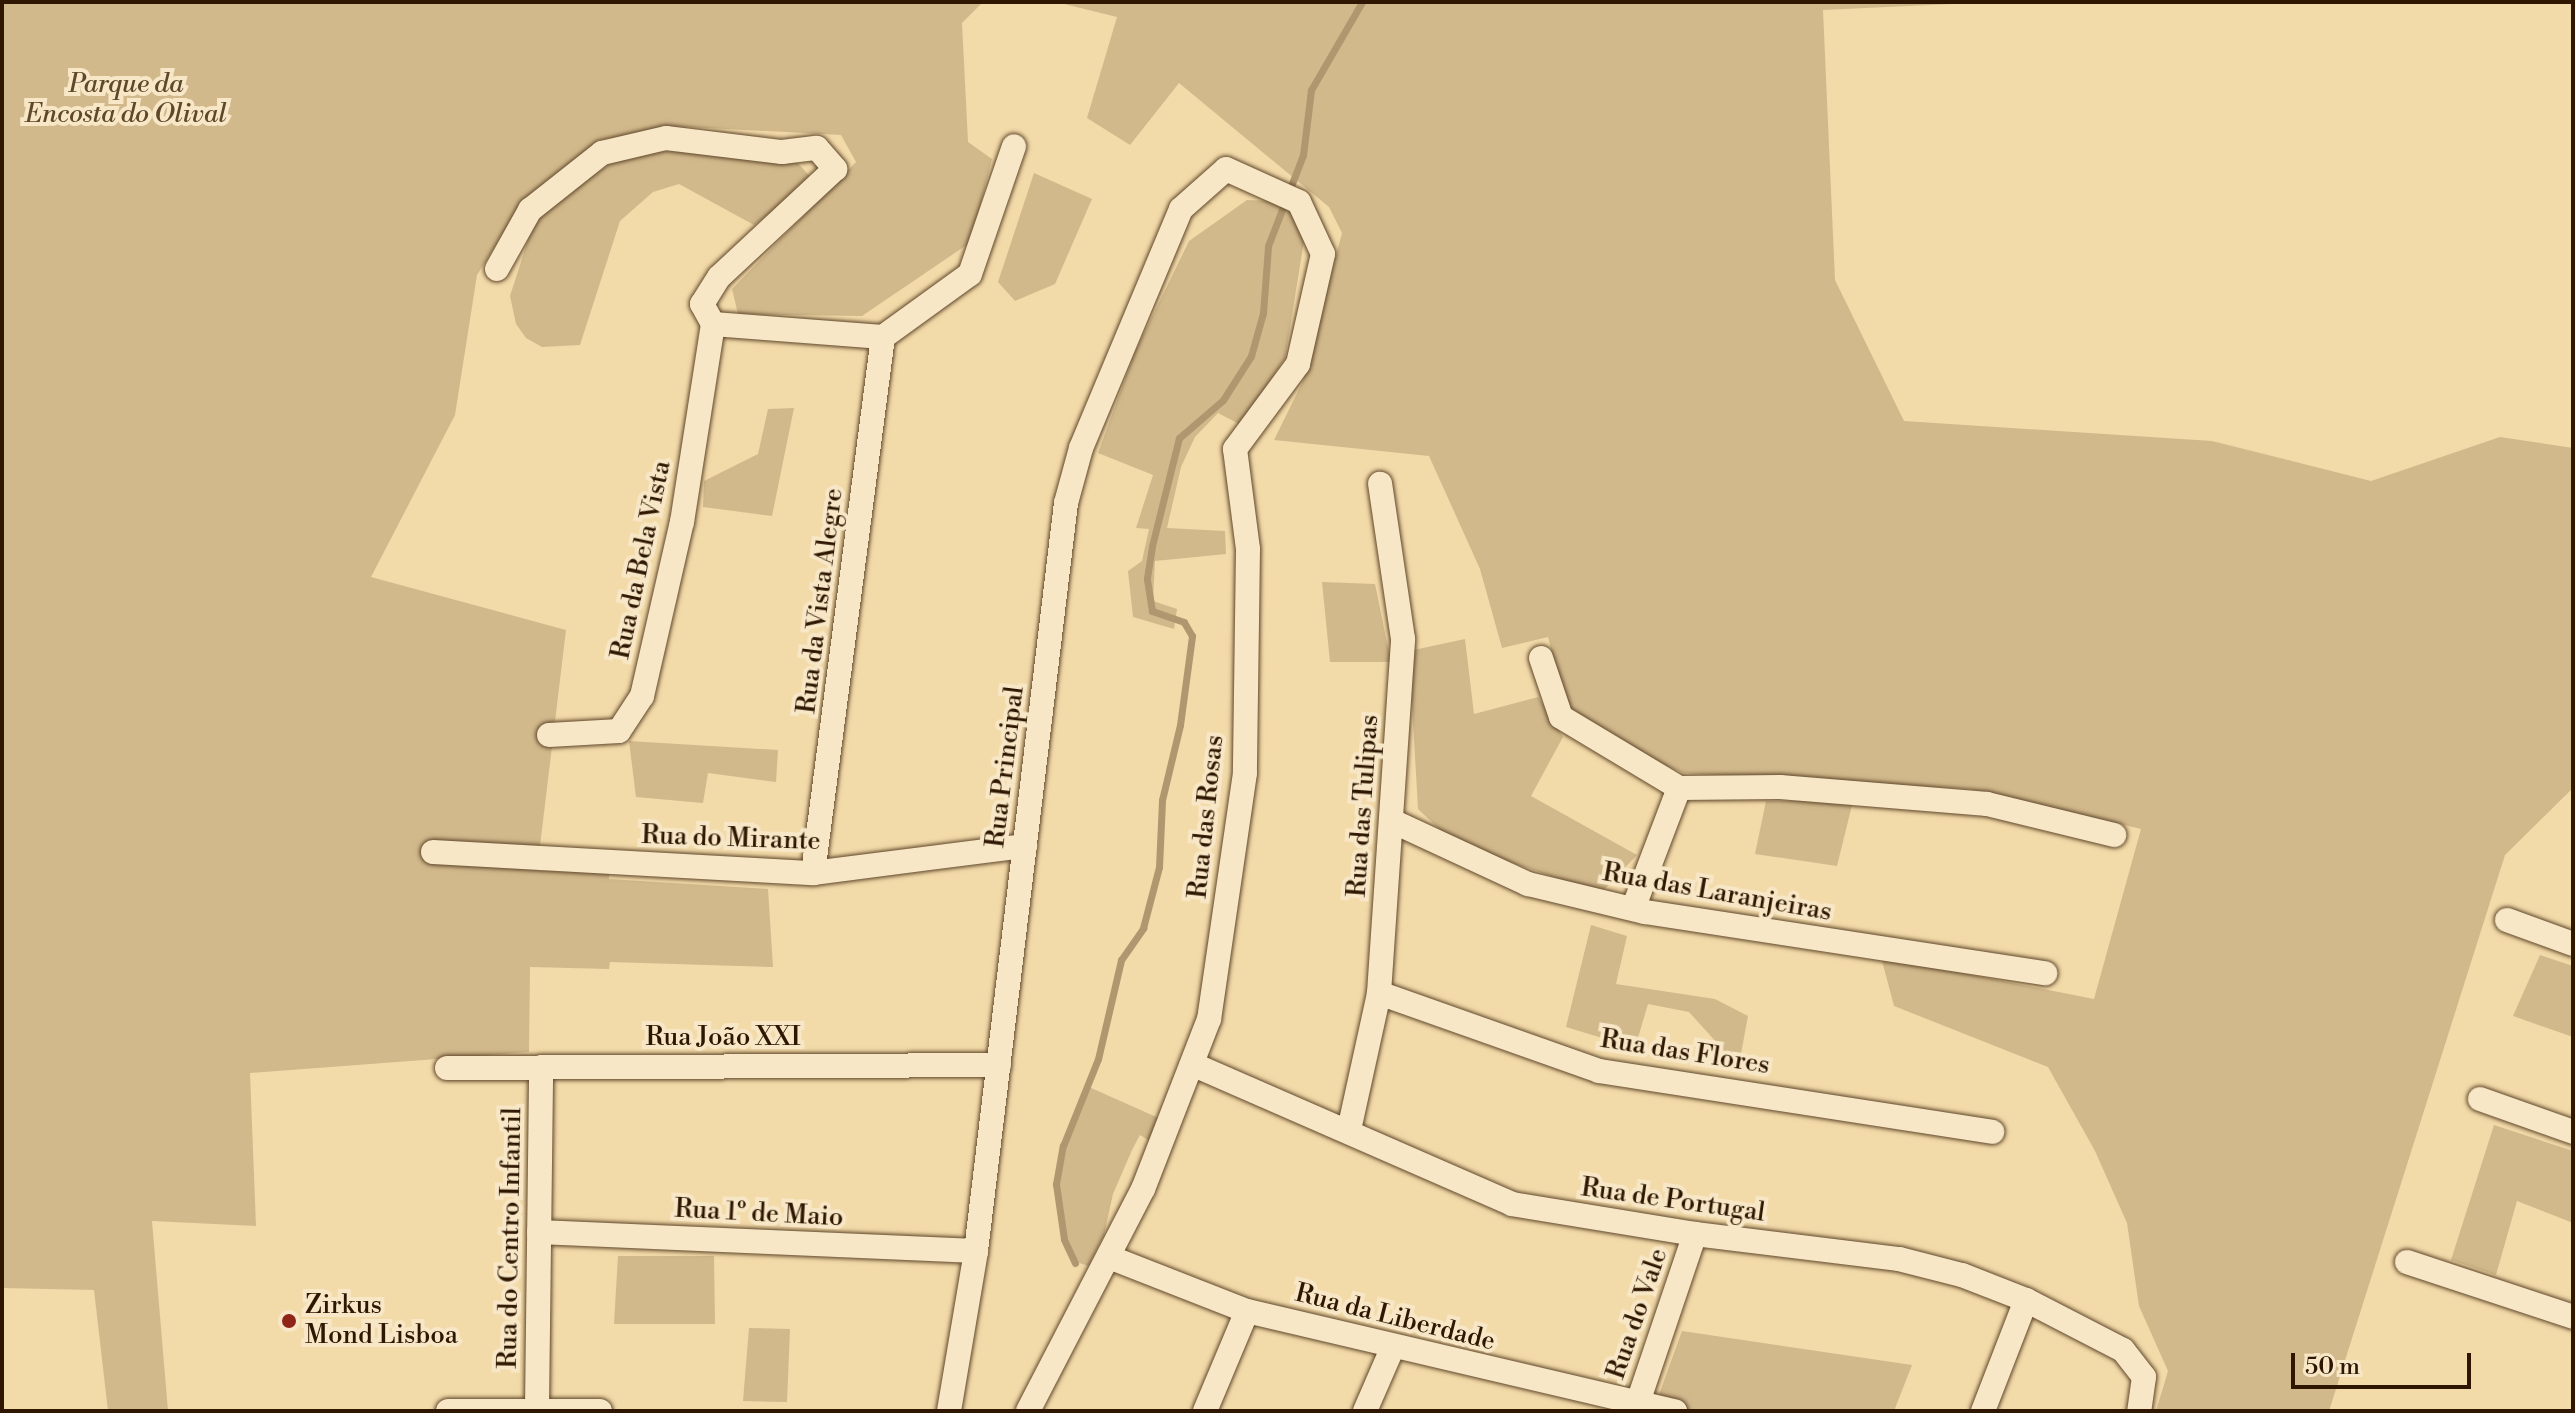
<!DOCTYPE html>
<html>
<head>
<meta charset="utf-8">
<style>
	body { margin:0 }
	#map { position:relative; width:2575px; height:1413px; overflow:hidden; background:#f3daa9; font-family:"Libre Bodoni",serif }
	div>[style] { position:absolute }
	.green>* { inset:0; background:#d2b98c }
	.stream>* { height:7px; margin:-3.5px; padding:0 3.5px; transform-origin:3.5px; border-radius:3.5px; background:#b09770 }
	.roads { filter:drop-shadow(0 0 2px #5f472a) drop-shadow(0 0 2px #5f472a) }
	.minor>* { height:24px; margin:-12px; padding:0 12px; transform-origin:12px; border-radius:12px; background:#f7e7c7 }
	.dots>* { width:22px; height:22px; translate:-50% -50%; box-sizing:border-box; border:4px solid #f7e7c7; border-radius:50% }
	span { translate:-50% -50%; white-space:nowrap; text-align:center; line-height:1.15; -webkit-text-stroke:8px #f7e7c7; paint-order:stroke }
	.park-label { font-size:26px; color:#5f472a; font-style:italic }
	.street-label { font-size:26px; color:#2e1600 }
	.poi-label { font-size:26px; color:#2e1600 }
	.left { translate:0 -50%; text-align:left }
	.frame { position:absolute; inset:0; border:4px solid #2e1600; pointer-events:none }
	.scale { position:absolute; left:2291px; top:1353px; width:180px; height:36px; box-sizing:border-box; border:4px solid #2e1600; border-top:0; padding-left:10px; font-size:24px; line-height:28px; white-space:nowrap; color:#2e1600; -webkit-text-stroke:6px #f7e7c7; paint-order:stroke }
</style>
</head>
<body>
<div id="map">
	<div class="green">
		<i style="clip-path:polygon(2px 2px,983px 2px,962px 23px,968px 142px,992px 159px,971px 242px,862px 316px,738px 314px,732px 289px,856px 162px,841px 135px,688px 127px,599px 140px,522px 203px,477px 275px,455px 415px,371px 577px,566px 630px,537px 871px,609px 868px,609px 879px,768px 889px,773px 967px,610px 962px,609px 969px,530px 967px,529px 1052px,250px 1073px,256px 1226px,152px 1221px,168px 1411px,108px 1411px,94px 1290px,2px 1288px)"></i>
		<i style="clip-path:polygon(1056px 2px,1995px 2px,1823px 10px,1835px 280px,1904px 421px,2212px 441px,2371px 481px,2500px 437px,2573px 448px,2573px 788px,2505px 855px,2329px 1411px,2156px 1411px,2168px 1371px,2139px 1306px,2127px 1223px,2095px 1151px,2048px 1067px,1894px 1006px,1881px 957px,2094px 999px,2141px 829px,1971px 789px,1684px 773px,1635px 753px,1566px 709px,1548px 637px,1502px 648px,1480px 569px,1429px 456px,1274px 440px,1303px 381px,1342px 233px,1329px 207px,1179px 83px,1130px 145px,1087px 118px,1117px 17px)"></i>
		<i style="clip-path:polygon(690px 151px,797px 162px,814px 181px,754px 225px,679px 184px,653px 192px,620px 221px,580px 345px,542px 347px,526px 338px,516px 324px,510px 296px,536px 215px,613px 162px,636px 152px)"></i>
		<i style="clip-path:polygon(1034px 173px,1092px 199px,1055px 284px,1015px 301px,998px 282px)"></i>
		<i style="clip-path:polygon(1247px 200px,1269px 201px,1289px 211px,1305px 235px,1285px 358px,1241px 425px,1218px 413px,1195px 437px,1181px 467px,1167px 528px,1225px 531px,1226px 554px,1155px 561px,1153px 601px,1177px 609px,1174px 629px,1133px 617px,1128px 571px,1142px 561px,1149px 529px,1136px 528px,1153px 475px,1098px 453px,1135px 352px,1189px 241px)"></i>
		<i style="clip-path:polygon(794px 408px,772px 516px,703px 507px,704px 481px,758px 454px,768px 409px)"></i>
		<i style="clip-path:polygon(1322px 582px,1375px 584px,1391px 662px,1330px 662px)"></i>
		<i style="clip-path:polygon(1465px 639px,1474px 714px,1538px 697px,1563px 737px,1531px 796px,1637px 855px,1601px 893px,1454px 843px,1418px 809px,1409px 651px)"></i>
		<i style="clip-path:polygon(629px 741px,778px 750px,776px 782px,708px 773px,703px 803px,636px 797px)"></i>
		<i style="clip-path:polygon(1766px 801px,1853px 801px,1837px 866px,1755px 854px)"></i>
		<i style="clip-path:polygon(1591px 925px,1627px 936px,1616px 984px,1715px 999px,1748px 1016px,1741px 1054px,1728px 1055px,1689px 1012px,1648px 1004px,1635px 1048px,1566px 1027px)"></i>
		<i style="clip-path:polygon(2540px 955px,2573px 966px,2573px 1037px,2513px 1016px)"></i>
		<i style="clip-path:polygon(1089px 1087px,1163px 1120px,1150px 1141px,1140px 1135px,1132px 1150px,1113px 1194px,1104px 1235px,1088px 1266px,1074px 1261px,1064px 1239px,1056px 1184px,1063px 1146px)"></i>
		<i style="clip-path:polygon(2494px 1125px,2573px 1151px,2573px 1223px,2517px 1201px,2496px 1275px,2451px 1260px)"></i>
		<i style="clip-path:polygon(618px 1256px,714px 1256px,715px 1324px,614px 1324px)"></i>
		<i style="clip-path:polygon(749px 1328px,790px 1329px,787px 1402px,743px 1401px)"></i>
		<i style="clip-path:polygon(1682px 1331px,1912px 1365px,1894px 1411px,1695px 1411px,1656px 1403px)"></i>
	</div>
	<div class="stream">
		<i style="left:1075px;top:1263px;width:26px;rotate:-115deg"></i>
		<i style="left:1064px;top:1239px;width:56px;rotate:-98.3deg"></i>
		<i style="left:1056px;top:1184px;width:39px;rotate:-80deg"></i>
		<i style="left:1063px;top:1146px;width:94px;rotate:-68.1deg"></i>
		<i style="left:1098px;top:1059px;width:102px;rotate:-76.9deg"></i>
		<i style="left:1121px;top:960px;width:39px;rotate:-55deg"></i>
		<i style="left:1143px;top:928px;width:63px;rotate:-75.3deg"></i>
		<i style="left:1159px;top:867px;width:67px;rotate:-87.4deg"></i>
		<i style="left:1162px;top:800px;width:77px;rotate:-76.5deg"></i>
		<i style="left:1180px;top:725px;width:90px;rotate:-82.3deg"></i>
		<i style="left:1192px;top:636px;width:16px;rotate:-120deg"></i>
		<i style="left:1184px;top:622px;width:34px;rotate:-161deg"></i>
		<i style="left:1152px;top:611px;width:33px;rotate:-99deg"></i>
		<i style="left:1147px;top:578px;width:32px;rotate:-81deg"></i>
		<i style="left:1152px;top:546px;width:111px;rotate:-76deg"></i>
		<i style="left:1179px;top:438px;width:58px;rotate:-40.8deg"></i>
		<i style="left:1223px;top:400px;width:52px;rotate:-57.5deg"></i>
		<i style="left:1251px;top:356px;width:45px;rotate:-74.4deg"></i>
		<i style="left:1263px;top:313px;width:67px;rotate:-85.7deg"></i>
		<i style="left:1268px;top:246px;width:97px;rotate:-69deg"></i>
		<i style="left:1303px;top:155px;width:65px;rotate:-83deg"></i>
		<i style="left:1311px;top:90px;width:102px;rotate:-59.9deg"></i>
	</div>
	<div class="roads">
		<div class="minor">
			<i style="left:497px;top:269px;width:68px;rotate:-60.8deg"></i>
			<i style="left:530px;top:210px;width:92px;rotate:-38.4deg"></i>
			<i style="left:602px;top:153px;width:66px;rotate:-13.2deg"></i>
			<i style="left:666px;top:138px;width:117px;rotate:6.9deg"></i>
			<i style="left:782px;top:152px;width:35px;rotate:-7deg"></i>
			<i style="left:817px;top:148px;width:28px;rotate:49deg"></i>
			<i style="left:835px;top:169px;width:158px;rotate:137deg"></i>
			<i style="left:719px;top:277px;width:32px;rotate:122deg"></i>
			<i style="left:702px;top:304px;width:23px;rotate:61deg"></i>
			<i style="left:1541px;top:658px;width:62px;rotate:71.3deg"></i>
			<i style="left:1561px;top:717px;width:138px;rotate:31deg"></i>
			<i style="left:1679px;top:788px;width:129px;rotate:110.8deg"></i>
			<i style="left:549px;top:735px;width:70px;rotate:-3.3deg"></i>
			<i style="left:619px;top:731px;width:42px;rotate:-56.7deg"></i>
			<i style="left:642px;top:696px;width:179px;rotate:-77.1deg"></i>
			<i style="left:682px;top:522px;width:200px;rotate:-81.1deg"></i>
			<i style="left:713px;top:324px;width:170px;rotate:4.4deg"></i>
			<i style="left:883px;top:337px;width:107px;rotate:-35.9deg"></i>
			<i style="left:970px;top:274px;width:135px;rotate:-71deg"></i>
			<i style="left:1679px;top:788px;width:101px;rotate:-0.6deg"></i>
			<i style="left:1780px;top:787px;width:208px;rotate:4.7deg"></i>
			<i style="left:1987px;top:804px;width:131px;rotate:13.7deg"></i>
			<i style="left:1392px;top:821px;width:150px;rotate:24.9deg"></i>
			<i style="left:1528px;top:884px;width:120px;rotate:13.5deg"></i>
			<i style="left:1645px;top:912px;width:405px;rotate:8.7deg"></i>
			<i style="left:433px;top:852px;width:381px;rotate:3.2deg"></i>
			<i style="left:813px;top:873px;width:214px;rotate:-7.3deg"></i>
			<i style="left:813px;top:873px;width:541px;rotate:-82.56deg"></i>
			<i style="left:2507px;top:920px;width:70px;rotate:20deg"></i>
			<i style="left:1379px;top:993px;width:233px;rotate:19.5deg"></i>
			<i style="left:1599px;top:1071px;width:398px;rotate:8.8deg"></i>
			<i style="left:1192px;top:1064px;width:349px;rotate:23.6deg"></i>
			<i style="left:1512px;top:1204px;width:185px;rotate:9.3deg"></i>
			<i style="left:1695px;top:1234px;width:206px;rotate:7deg"></i>
			<i style="left:1899px;top:1259px;width:65px;rotate:14.3deg"></i>
			<i style="left:1962px;top:1275px;width:69px;rotate:21.3deg"></i>
			<i style="left:2026px;top:1300px;width:109px;rotate:27.3deg"></i>
			<i style="left:2123px;top:1350px;width:34px;rotate:52deg"></i>
			<i style="left:2144px;top:1377px;width:34px;rotate:98deg"></i>
			<i style="left:447px;top:1068px;width:552px;rotate:-0.31deg"></i>
			<i style="left:2480px;top:1099px;width:99px;rotate:19.5deg"></i>
			<i style="left:1349px;top:1130px;width:140px;rotate:-77.6deg"></i>
			<i style="left:1379px;top:993px;width:355px;rotate:-86.1deg"></i>
			<i style="left:1403px;top:639px;width:157px;rotate:-98.4deg"></i>
			<i style="left:539px;top:1232px;width:437px;rotate:2.5deg"></i>
			<i style="left:1109px;top:1257px;width:148px;rotate:21.4deg"></i>
			<i style="left:1247px;top:1311px;width:440px;rotate:13.2deg"></i>
			<i style="left:2407px;top:1262px;width:175px;rotate:18.3deg"></i>
			<i style="left:537px;top:1408px;width:341px;rotate:-89.3deg"></i>
			<i style="left:448px;top:1411px;width:152px"></i>
			<i style="left:949px;top:1411px;width:162px;rotate:-80.4deg"></i>
			<i style="left:976px;top:1251px;width:753px;rotate:-83.14deg"></i>
			<i style="left:1066px;top:503px;width:57px;rotate:-74.7deg"></i>
			<i style="left:1081px;top:448px;width:259px;rotate:-67.3deg"></i>
			<i style="left:1181px;top:209px;width:60px;rotate:-41.6deg"></i>
			<i style="left:1226px;top:169px;width:80px;rotate:24.3deg"></i>
			<i style="left:1299px;top:202px;width:57px;rotate:65.2deg"></i>
			<i style="left:1323px;top:254px;width:113px;rotate:102.8deg"></i>
			<i style="left:1298px;top:364px;width:106px;rotate:126.5deg"></i>
			<i style="left:1235px;top:449px;width:101px;rotate:82.6deg"></i>
			<i style="left:1248px;top:549px;width:224px;rotate:90.8deg"></i>
			<i style="left:1245px;top:773px;width:249px;rotate:98.3deg"></i>
			<i style="left:1209px;top:1019px;width:182px;rotate:111.2deg"></i>
			<i style="left:1143px;top:1189px;width:250px;rotate:117.4deg"></i>
			<i style="left:1205px;top:1411px;width:108px;rotate:-67.2deg"></i>
			<i style="left:1365px;top:1411px;width:68px;rotate:-66.5deg"></i>
			<i style="left:1635px;top:1411px;width:187px;rotate:-71.3deg"></i>
			<i style="left:1983px;top:1411px;width:119px;rotate:-68.8deg"></i>
		</div>
	</div>
	<div class="dots">
		<i style="left:289px;top:1321px;background:#8f2418"></i>
	</div>
	<div class="park-label">
		<span style="left:126px;top:100px">Parque da<br>Encosta do Olival</span>
	</div>
	<div class="street-label">
		<span style="left:642px;top:560px;rotate:-78deg">Rua da Bela Vista</span>
		<span style="left:821px;top:601px;rotate:-83deg">Rua da Vista Alegre</span>
		<span style="left:1006px;top:767px;rotate:-83deg">Rua Principal</span>
		<span style="left:1364px;top:806px;rotate:-86deg">Rua das Tulipas</span>
		<span style="left:1207px;top:817px;rotate:-84deg">Rua das Rosas</span>
		<span style="left:731px;top:839px;rotate:2deg">Rua do Mirante</span>
		<span style="left:1717px;top:893px;rotate:10deg">Rua das Laranjeiras</span>
		<span style="left:723px;top:1038px">Rua João XXI</span>
		<span style="left:1685px;top:1053px;rotate:9deg">Rua das Flores</span>
		<span style="left:1673px;top:1201px;rotate:8deg">Rua de Portugal</span>
		<span style="left:759px;top:1214px;rotate:3deg">Rua 1º de Maio</span>
		<span style="left:511px;top:1238px;rotate:-89deg">Rua do Centro Infantil</span>
		<span style="left:1638px;top:1314px;rotate:-71deg">Rua do Vale</span>
		<span style="left:1395px;top:1318px;rotate:14deg">Rua da Liberdade</span>
	</div>
	<div class="poi-label">
		<span class="left" style="left:305px;top:1321px">Zirkus<br>Mond Lisboa</span>
	</div>
	<div class="frame"></div>
	<div class="scale">50 m</div>
</div>
</body>
</html>
